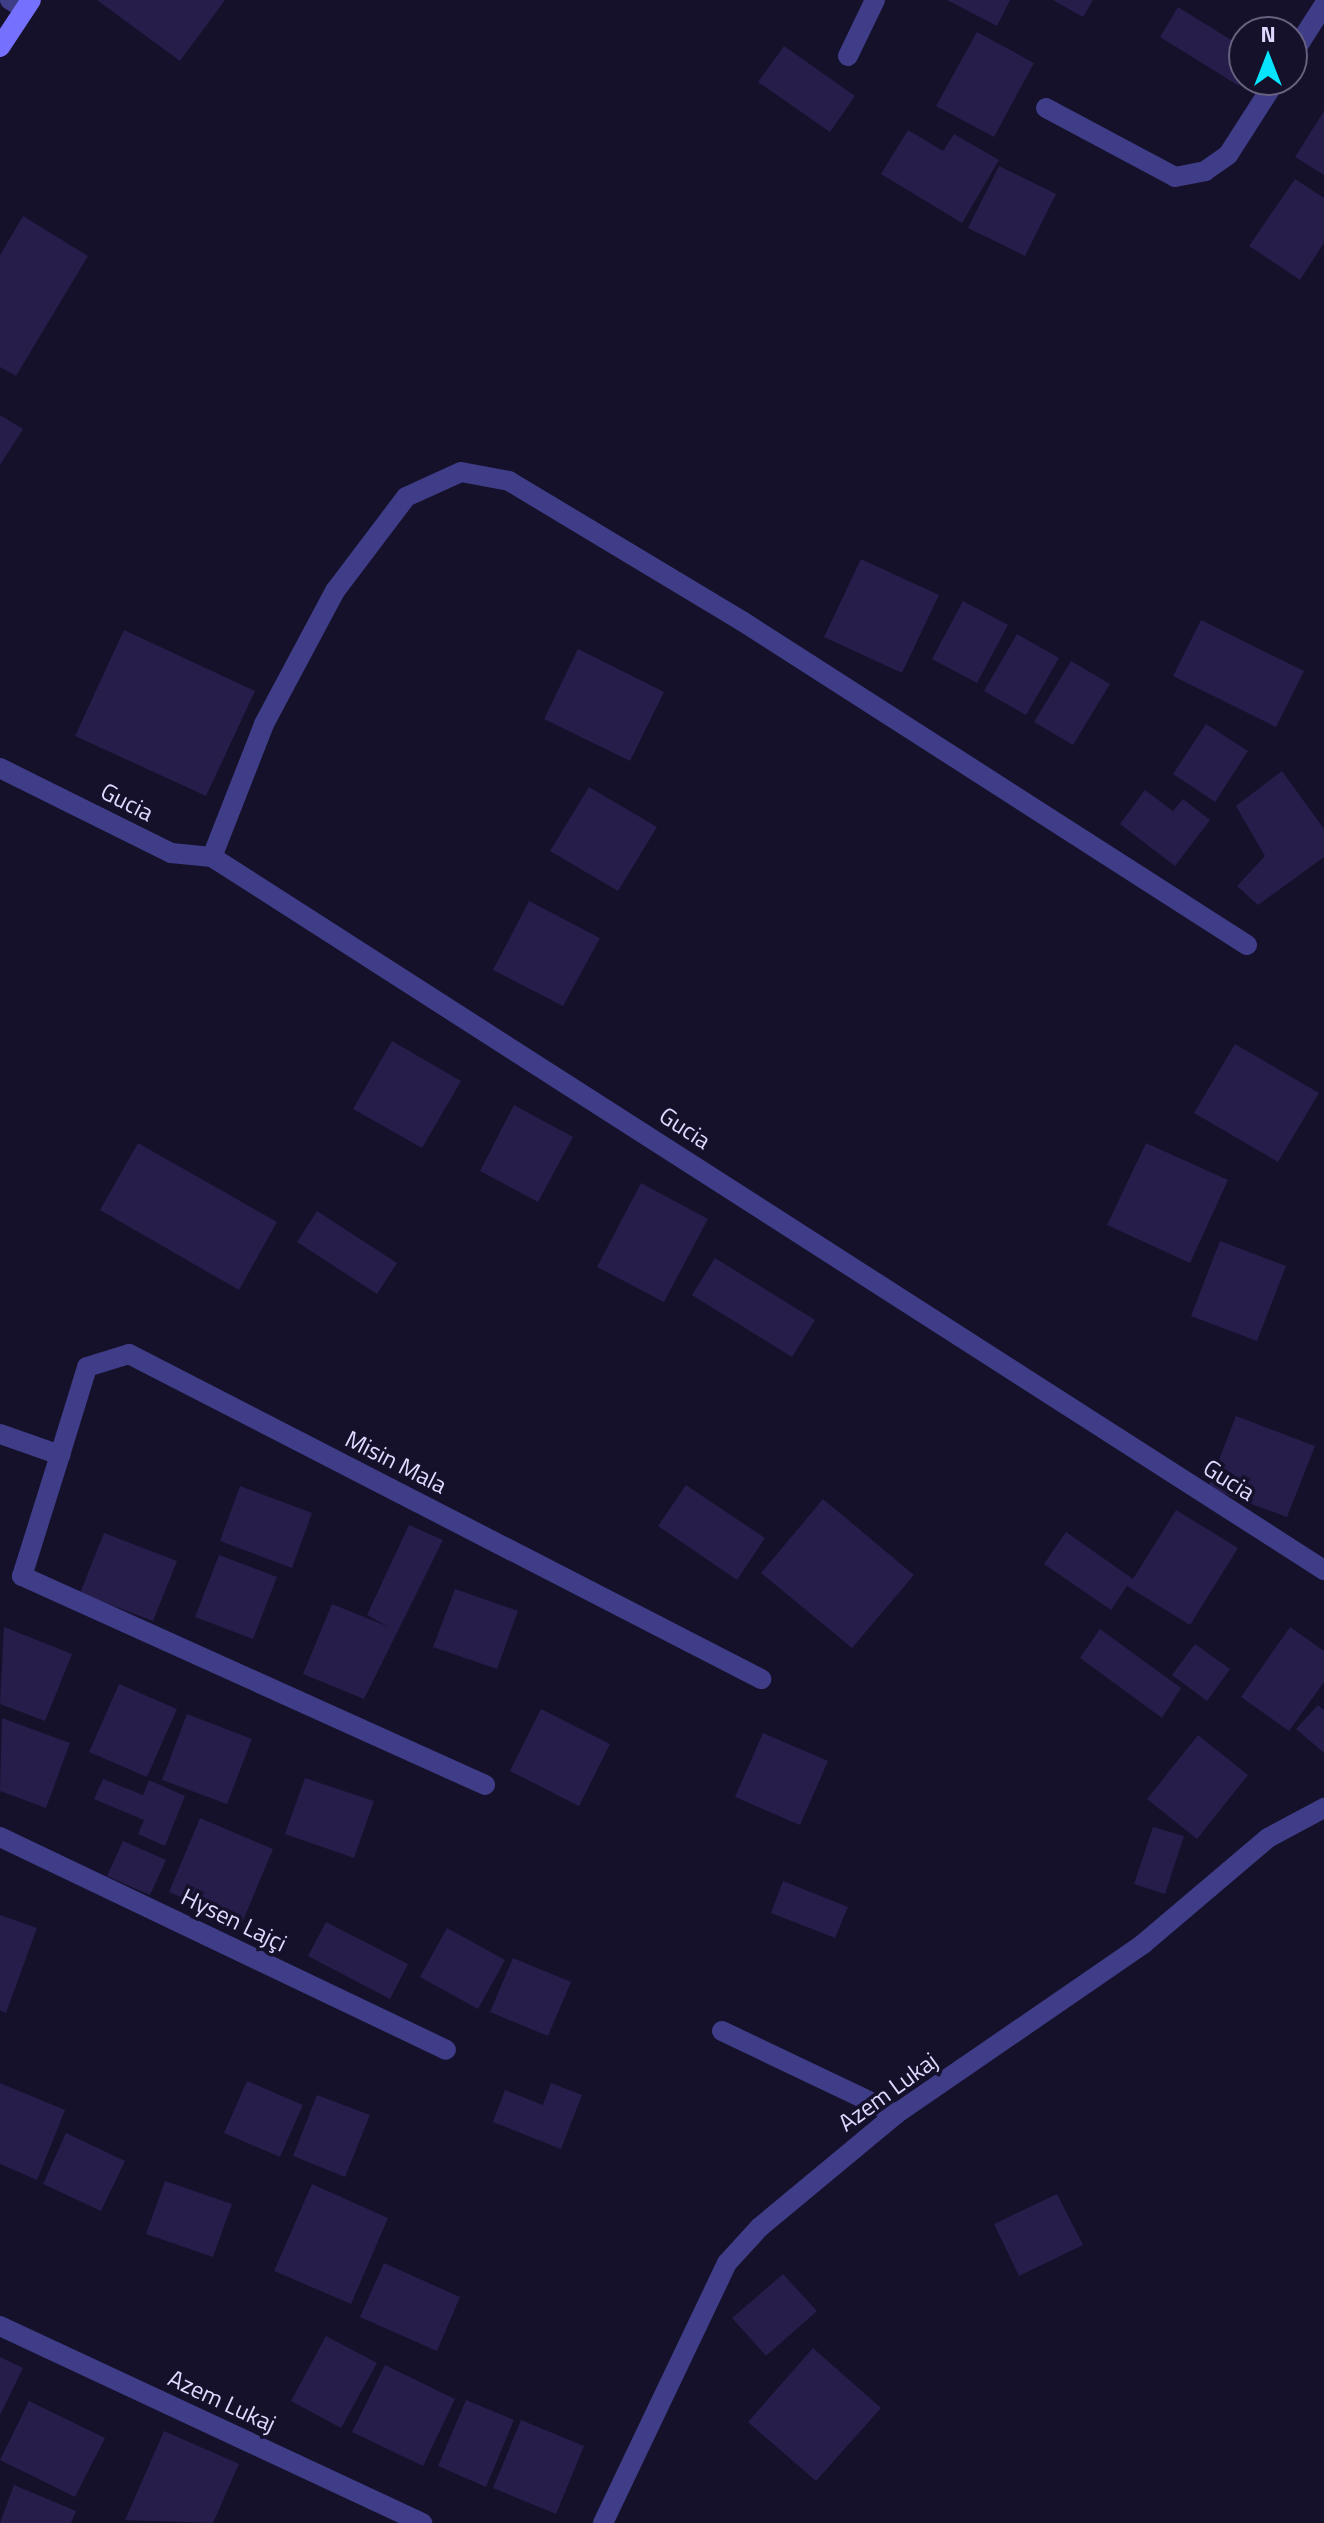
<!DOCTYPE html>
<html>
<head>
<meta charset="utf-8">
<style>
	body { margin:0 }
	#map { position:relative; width:1324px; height:2523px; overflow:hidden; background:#15112a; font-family:"Titillium Web",sans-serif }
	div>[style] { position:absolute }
	.building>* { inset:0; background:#261d4a }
	.minor>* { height:20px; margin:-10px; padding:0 10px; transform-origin:10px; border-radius:10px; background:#3f3c88 }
	.secondary>* { height:20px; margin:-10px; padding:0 10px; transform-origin:10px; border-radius:10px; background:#7571fe }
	span { translate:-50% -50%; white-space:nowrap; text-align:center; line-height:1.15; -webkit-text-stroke:7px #15112a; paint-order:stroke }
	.street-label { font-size:24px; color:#dedaff }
	.north { position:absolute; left:1228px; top:16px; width:80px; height:80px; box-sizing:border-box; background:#15112a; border:2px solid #65617f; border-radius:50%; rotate:0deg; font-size:22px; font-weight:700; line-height:32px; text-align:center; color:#dedaff }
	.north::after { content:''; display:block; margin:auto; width:28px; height:36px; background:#07e4fd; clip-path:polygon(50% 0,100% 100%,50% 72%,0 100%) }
</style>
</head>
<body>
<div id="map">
	<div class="building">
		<i style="clip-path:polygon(97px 0,225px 0,180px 61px)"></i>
		<i style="clip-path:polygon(947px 0,1010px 0,997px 26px)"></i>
		<i style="clip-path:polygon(1053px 0,1093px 0,1083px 17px)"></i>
		<i style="clip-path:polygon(1178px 7px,1244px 48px,1239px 86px,1160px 37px)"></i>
		<i style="clip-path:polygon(977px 32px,1034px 63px,994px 137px,936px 106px)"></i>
		<i style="clip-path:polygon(784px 46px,855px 96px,830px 132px,758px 82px)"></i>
		<i style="clip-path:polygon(1324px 111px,1324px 175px,1295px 157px)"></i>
		<i style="clip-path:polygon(908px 130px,943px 151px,954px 134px,999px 160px,962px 223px,881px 174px)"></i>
		<i style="clip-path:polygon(999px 166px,1056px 194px,1025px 256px,968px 228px)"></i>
		<i style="clip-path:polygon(1295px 179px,1324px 198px,1324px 243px,1300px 280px,1249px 246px)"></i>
		<i style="clip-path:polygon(23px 216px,88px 256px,16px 376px,0 367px,0 255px)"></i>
		<i style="clip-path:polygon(0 415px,23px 429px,0 465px)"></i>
		<i style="clip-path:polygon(861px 559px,939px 595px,902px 673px,824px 637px)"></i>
		<i style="clip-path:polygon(963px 601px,1008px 625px,977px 683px,932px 659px)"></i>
		<i style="clip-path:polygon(1201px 620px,1304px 671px,1276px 727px,1173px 676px)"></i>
		<i style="clip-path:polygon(124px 630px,255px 691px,206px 796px,75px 736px)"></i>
		<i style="clip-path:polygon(1017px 634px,1059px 658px,1026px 715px,984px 691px)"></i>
		<i style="clip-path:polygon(578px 649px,664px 692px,630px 761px,544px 719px)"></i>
		<i style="clip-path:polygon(1071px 661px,1110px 684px,1073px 745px,1034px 722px)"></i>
		<i style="clip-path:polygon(1206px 724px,1248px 751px,1215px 802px,1173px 774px)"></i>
		<i style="clip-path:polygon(1282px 771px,1324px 829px,1324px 857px,1258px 905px,1237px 886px,1265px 856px,1236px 806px)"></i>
		<i style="clip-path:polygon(589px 787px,657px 827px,618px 891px,550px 851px)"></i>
		<i style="clip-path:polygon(1145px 790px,1173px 811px,1183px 799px,1210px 820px,1175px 866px,1120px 824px)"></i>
		<i style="clip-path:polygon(529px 901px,600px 938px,563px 1006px,493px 970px)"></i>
		<i style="clip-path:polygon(392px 1041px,461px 1081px,422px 1148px,353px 1109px)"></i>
		<i style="clip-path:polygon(1235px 1044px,1319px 1093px,1278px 1162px,1194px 1113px)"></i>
		<i style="clip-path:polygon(514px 1105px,573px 1137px,538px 1202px,480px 1171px)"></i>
		<i style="clip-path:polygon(138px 1143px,277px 1222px,239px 1290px,100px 1210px)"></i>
		<i style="clip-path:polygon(1146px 1143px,1228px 1180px,1190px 1263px,1107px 1225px)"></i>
		<i style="clip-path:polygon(641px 1183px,708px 1219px,664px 1302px,597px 1267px)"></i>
		<i style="clip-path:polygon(317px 1211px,397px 1263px,377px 1294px,297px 1242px)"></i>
		<i style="clip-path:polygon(1220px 1241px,1286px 1266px,1257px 1341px,1191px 1316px)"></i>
		<i style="clip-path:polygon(715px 1258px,815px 1320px,792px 1357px,692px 1295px)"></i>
		<i style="clip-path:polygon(1236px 1416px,1315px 1446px,1287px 1517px,1208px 1488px)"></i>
		<i style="clip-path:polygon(686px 1485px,765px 1538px,737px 1580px,658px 1526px)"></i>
		<i style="clip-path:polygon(240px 1486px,312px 1513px,292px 1568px,220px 1541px)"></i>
		<i style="clip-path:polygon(823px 1499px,914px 1575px,852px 1648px,761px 1573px)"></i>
		<i style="clip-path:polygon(1176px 1510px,1238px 1548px,1190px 1625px,1127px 1586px,1111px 1610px,1044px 1564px,1066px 1532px,1133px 1579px)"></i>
		<i style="clip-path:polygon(409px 1525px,443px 1540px,364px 1699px,303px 1674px,332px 1604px,389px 1627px,367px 1615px)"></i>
		<i style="clip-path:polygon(104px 1533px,177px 1561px,153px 1621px,80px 1593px)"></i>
		<i style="clip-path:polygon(219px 1555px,277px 1577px,253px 1639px,195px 1617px)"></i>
		<i style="clip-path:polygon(455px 1589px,518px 1611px,497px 1669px,433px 1647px)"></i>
		<i style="clip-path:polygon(4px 1627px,72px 1654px,45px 1721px,0 1704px)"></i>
		<i style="clip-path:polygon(1290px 1627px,1324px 1651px,1324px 1682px,1289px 1731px,1241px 1697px)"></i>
		<i style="clip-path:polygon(1100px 1629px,1181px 1688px,1162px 1718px,1080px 1658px)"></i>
		<i style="clip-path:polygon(1195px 1644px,1230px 1669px,1207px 1701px,1172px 1675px)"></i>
		<i style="clip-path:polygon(119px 1684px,177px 1709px,147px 1777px,89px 1752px)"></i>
		<i style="clip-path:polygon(1318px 1705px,1324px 1710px,1324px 1753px,1296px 1729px)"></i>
		<i style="clip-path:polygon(541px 1709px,610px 1744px,579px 1806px,510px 1771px)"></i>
		<i style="clip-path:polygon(187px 1714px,252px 1739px,227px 1804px,162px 1780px)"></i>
		<i style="clip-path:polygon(2px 1718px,70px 1743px,46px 1808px,0 1791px)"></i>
		<i style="clip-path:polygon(763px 1733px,828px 1761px,800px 1825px,735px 1797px)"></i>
		<i style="clip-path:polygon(1198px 1735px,1248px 1775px,1197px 1839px,1147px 1799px)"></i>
		<i style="clip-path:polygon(305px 1778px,374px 1801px,354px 1858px,285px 1834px)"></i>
		<i style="clip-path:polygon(103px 1779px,143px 1795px,149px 1780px,185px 1796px,165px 1846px,138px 1834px,144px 1820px,94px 1799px)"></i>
		<i style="clip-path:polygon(200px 1818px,273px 1849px,242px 1923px,169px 1892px)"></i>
		<i style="clip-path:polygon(1153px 1827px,1184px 1836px,1165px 1894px,1134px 1884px)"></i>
		<i style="clip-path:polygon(123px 1841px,166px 1860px,150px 1895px,107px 1876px)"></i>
		<i style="clip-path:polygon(783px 1881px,848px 1907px,835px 1938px,771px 1913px)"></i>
		<i style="clip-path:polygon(0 1915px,37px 1928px,6px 2013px,0 2010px)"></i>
		<i style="clip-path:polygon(326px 1922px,408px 1964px,390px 1999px,308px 1956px)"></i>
		<i style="clip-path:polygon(447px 1928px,505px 1960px,478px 2009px,420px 1977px)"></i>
		<i style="clip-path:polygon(513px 1958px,571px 1982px,548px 2036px,490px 2012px)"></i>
		<i style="clip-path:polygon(247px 2081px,303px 2105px,280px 2157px,224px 2133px)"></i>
		<i style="clip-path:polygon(0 2083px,65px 2110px,37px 2180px,0 2164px)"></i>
		<i style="clip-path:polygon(551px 2083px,582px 2095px,561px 2149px,493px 2122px,505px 2090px,543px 2105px)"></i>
		<i style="clip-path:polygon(317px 2095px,370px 2115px,345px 2177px,293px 2156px)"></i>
		<i style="clip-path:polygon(66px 2133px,125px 2161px,101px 2211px,43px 2184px)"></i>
		<i style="clip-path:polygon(165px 2181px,232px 2204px,213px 2257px,146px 2234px)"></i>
		<i style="clip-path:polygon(312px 2184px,388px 2218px,351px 2304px,274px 2271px)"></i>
		<i style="clip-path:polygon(1057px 2194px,1083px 2245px,1019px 2276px,994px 2224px)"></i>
		<i style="clip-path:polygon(384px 2263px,460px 2297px,437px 2351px,360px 2317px)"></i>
		<i style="clip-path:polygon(783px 2274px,817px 2311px,766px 2356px,732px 2318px)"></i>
		<i style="clip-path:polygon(326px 2336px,377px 2363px,341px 2428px,291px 2401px)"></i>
		<i style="clip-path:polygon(813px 2348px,881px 2408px,816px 2481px,748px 2422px)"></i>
		<i style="clip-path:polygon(0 2357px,23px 2368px,0 2415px)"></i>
		<i style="clip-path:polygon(385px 2365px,455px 2399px,423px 2466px,352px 2432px)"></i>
		<i style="clip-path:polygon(466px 2400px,514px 2420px,486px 2487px,438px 2466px)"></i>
		<i style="clip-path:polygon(29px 2401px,105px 2438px,75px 2497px,0 2460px)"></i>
		<i style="clip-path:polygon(521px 2420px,584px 2446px,556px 2514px,493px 2488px)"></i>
		<i style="clip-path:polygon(164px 2431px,239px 2464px,213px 2523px,125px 2520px)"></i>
		<i style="clip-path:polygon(14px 2485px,76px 2511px,71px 2523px,0 2523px)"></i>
	</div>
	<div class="minor">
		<i style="left:10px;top:0;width:17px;rotate:31deg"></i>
		<i style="left:1292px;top:55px;width:59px;rotate:-57.4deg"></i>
		<i style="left:848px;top:56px;width:62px;rotate:-64.3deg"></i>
		<i style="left:1046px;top:108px;width:146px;rotate:28.1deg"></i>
		<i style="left:1175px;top:177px;width:31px;rotate:-11deg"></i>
		<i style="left:1205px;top:171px;width:28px;rotate:-35deg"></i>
		<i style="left:1228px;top:155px;width:89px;rotate:-57.4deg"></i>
		<i style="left:0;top:768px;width:191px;rotate:26.4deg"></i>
		<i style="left:171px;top:853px;width:41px;rotate:5.6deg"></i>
		<i style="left:212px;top:857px;width:1321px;rotate:32.67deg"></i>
		<i style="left:212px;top:857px;width:143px;rotate:-68.6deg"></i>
		<i style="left:264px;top:724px;width:151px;rotate:-61.9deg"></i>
		<i style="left:335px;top:591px;width:118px;rotate:-52.9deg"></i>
		<i style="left:406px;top:497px;width:60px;rotate:-24.4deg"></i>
		<i style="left:461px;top:472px;width:49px;rotate:10.6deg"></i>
		<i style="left:509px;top:481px;width:272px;rotate:31deg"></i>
		<i style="left:742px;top:621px;width:600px;rotate:32.68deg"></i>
		<i style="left:0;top:1434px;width:64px;rotate:19.3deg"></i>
		<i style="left:60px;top:1455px;width:92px;rotate:-72.9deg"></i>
		<i style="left:87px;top:1367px;width:44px;rotate:-17.2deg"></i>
		<i style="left:129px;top:1354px;width:711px;rotate:27.21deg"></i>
		<i style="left:60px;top:1455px;width:127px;rotate:107.4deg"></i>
		<i style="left:22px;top:1576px;width:508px;rotate:24.29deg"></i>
		<i style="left:0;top:1837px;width:494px;rotate:25.5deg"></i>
		<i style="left:722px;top:2031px;width:193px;rotate:25.5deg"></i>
		<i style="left:0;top:2326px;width:466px;rotate:25deg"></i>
		<i style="left:603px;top:2523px;width:288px;rotate:-64.5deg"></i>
		<i style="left:727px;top:2263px;width:49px;rotate:-47.5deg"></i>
		<i style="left:760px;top:2227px;width:177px;rotate:-39.7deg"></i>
		<i style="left:896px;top:2114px;width:300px;rotate:-34.5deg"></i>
		<i style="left:1143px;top:1944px;width:164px;rotate:-40.3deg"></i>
		<i style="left:1268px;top:1838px;width:64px;rotate:-28.2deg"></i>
	</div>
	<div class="secondary">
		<i style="left:0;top:47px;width:56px;rotate:-56.6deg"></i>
	</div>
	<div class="street-label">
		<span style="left:127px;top:802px;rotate:27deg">Gucia</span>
		<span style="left:685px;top:1128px;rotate:33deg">Gucia</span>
		<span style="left:396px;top:1462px;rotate:27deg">Misin Mala</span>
		<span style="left:1229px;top:1480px;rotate:32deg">Gucia</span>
		<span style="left:234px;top:1920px;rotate:26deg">Hysen Lajçi</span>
		<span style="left:888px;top:2092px;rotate:-36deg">Azem Lukaj</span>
		<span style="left:222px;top:2401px;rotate:25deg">Azem Lukaj</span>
	</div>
	<div class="north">N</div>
</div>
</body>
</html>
